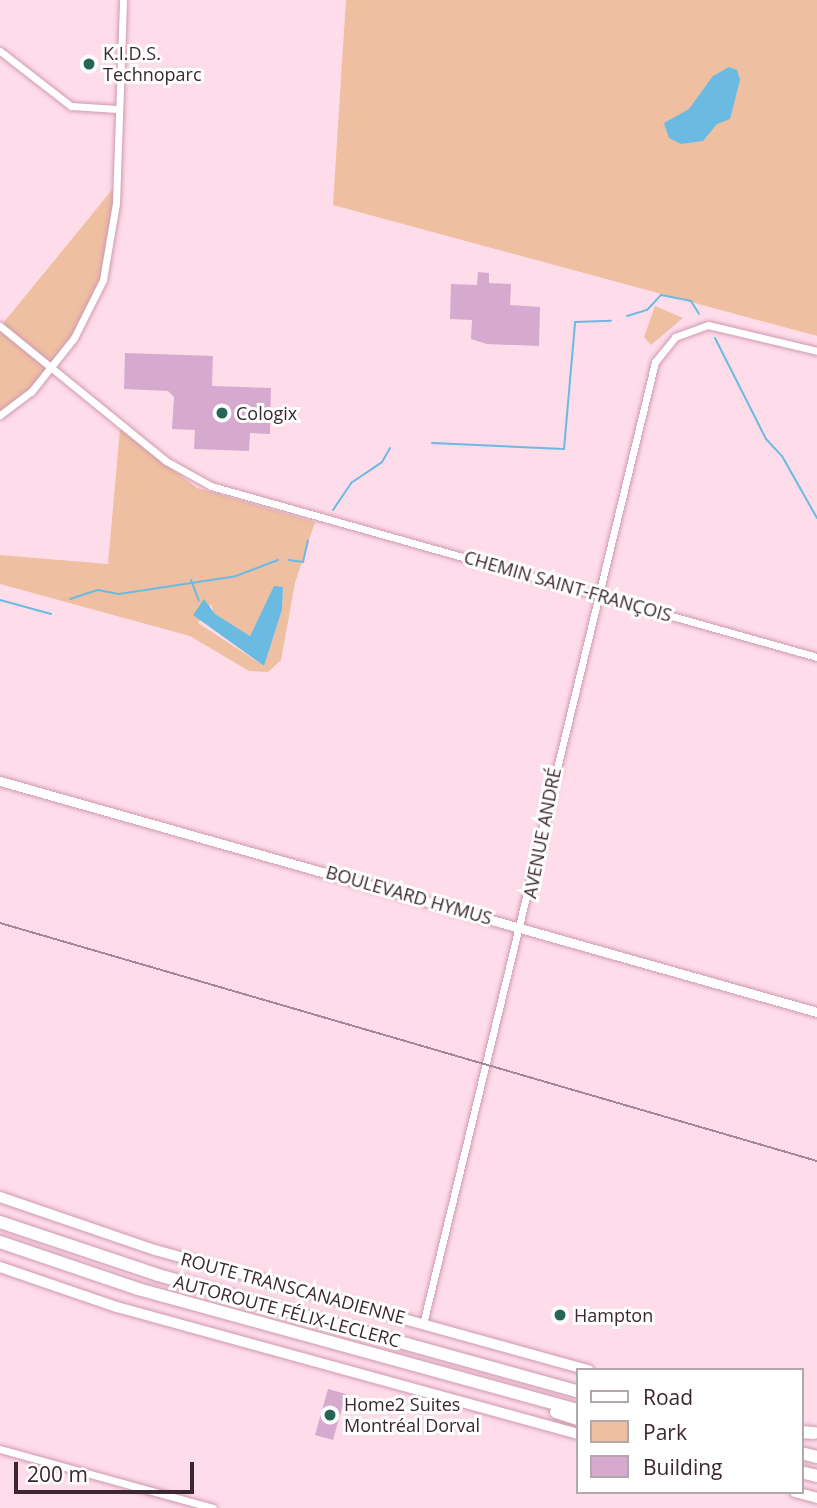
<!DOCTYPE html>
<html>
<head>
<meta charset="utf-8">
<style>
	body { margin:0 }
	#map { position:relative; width:817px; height:1508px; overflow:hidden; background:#ffdcea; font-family:"Open Sans",sans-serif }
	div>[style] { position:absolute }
	.green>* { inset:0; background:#efbfa2 }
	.water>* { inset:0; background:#6abae2 }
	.stream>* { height:2px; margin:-1px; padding:0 1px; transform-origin:1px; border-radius:1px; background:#6abae2 }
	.building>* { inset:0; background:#d6a9ce }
	.roads { filter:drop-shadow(0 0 2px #cf99b0) drop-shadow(0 0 2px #cf99b0) }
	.minor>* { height:7px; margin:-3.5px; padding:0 3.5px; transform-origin:3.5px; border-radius:3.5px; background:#fff }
	.tertiary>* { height:9px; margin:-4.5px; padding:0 4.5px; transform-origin:4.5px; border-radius:4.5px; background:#fff }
	.secondary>* { height:10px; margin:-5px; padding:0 5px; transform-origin:5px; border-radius:5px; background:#fff }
	.motorway>* { height:12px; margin:-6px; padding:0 6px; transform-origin:6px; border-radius:6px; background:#fff }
	.tram>* { height:2px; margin:-1px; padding:0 1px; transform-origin:1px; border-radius:1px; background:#a58894 }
	.dots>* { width:19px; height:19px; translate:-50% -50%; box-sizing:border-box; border:4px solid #fff; border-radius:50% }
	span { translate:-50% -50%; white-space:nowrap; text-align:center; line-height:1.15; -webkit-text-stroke:6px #fff; paint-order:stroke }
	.poi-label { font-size:18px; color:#3c262f }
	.left { translate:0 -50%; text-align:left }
	.street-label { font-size:18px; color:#3c262f }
	.legend { position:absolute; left:576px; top:1368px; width:228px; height:126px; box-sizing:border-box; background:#fff; border:2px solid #b1a8ac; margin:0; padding:9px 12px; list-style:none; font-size:21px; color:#3c262f }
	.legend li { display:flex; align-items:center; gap:14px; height:35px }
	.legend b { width:35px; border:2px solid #b1a8ac }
	.scale { position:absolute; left:14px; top:1462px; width:180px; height:32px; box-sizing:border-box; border:4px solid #3c262f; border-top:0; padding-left:9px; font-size:21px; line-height:24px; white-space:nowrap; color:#3c262f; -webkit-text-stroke:5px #fff; paint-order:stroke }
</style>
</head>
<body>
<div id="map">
	<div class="green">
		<i style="clip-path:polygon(346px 0,817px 0,817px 336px,333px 205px)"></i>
		<i style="clip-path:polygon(116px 185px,113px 244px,87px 316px,31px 392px,0 415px,0 327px)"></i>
		<i style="clip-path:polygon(655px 306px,683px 318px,651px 345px,644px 337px)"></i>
		<i style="clip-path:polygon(evenodd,120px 429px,197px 488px,315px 522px,295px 583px,281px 660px,268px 672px,249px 671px,190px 636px,0 584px,0 555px,108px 564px,120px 429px,274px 587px,283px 587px,282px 610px,264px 666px,198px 623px,211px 604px,214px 614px,250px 636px,274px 587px)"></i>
	</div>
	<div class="water">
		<i style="clip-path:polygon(729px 67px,737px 70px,740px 80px,730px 119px,717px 124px,703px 141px,681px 144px,669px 138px,664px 123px,689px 109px,713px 76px)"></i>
		<i style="clip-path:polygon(274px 586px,283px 587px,282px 610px,264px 666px,193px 615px,204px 599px,215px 614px,250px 636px)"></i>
	</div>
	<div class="stream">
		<i style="left:627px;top:316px;width:21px;rotate:-17deg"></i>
		<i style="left:647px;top:310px;width:21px;rotate:-47deg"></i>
		<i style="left:661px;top:295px;width:31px;rotate:11deg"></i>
		<i style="left:691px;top:301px;width:15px;rotate:58deg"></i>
		<i style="left:715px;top:338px;width:113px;rotate:63.2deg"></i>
		<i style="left:766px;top:439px;width:23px;rotate:47deg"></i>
		<i style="left:782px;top:456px;width:71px;rotate:60.6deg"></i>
		<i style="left:432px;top:443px;width:132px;rotate:2.6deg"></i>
		<i style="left:564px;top:449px;width:127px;rotate:-85deg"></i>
		<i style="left:575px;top:322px;width:36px;rotate:-2deg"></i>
		<i style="left:333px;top:510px;width:32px;rotate:-56deg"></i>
		<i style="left:351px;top:483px;width:37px;rotate:-34deg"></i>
		<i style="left:382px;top:462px;width:16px;rotate:-60deg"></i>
		<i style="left:289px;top:560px;width:14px;rotate:8deg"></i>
		<i style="left:303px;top:562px;width:22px;rotate:-77deg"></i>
		<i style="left:191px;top:580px;width:22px;rotate:69deg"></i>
		<i style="left:70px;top:599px;width:29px;rotate:-18deg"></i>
		<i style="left:98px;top:590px;width:21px;rotate:11deg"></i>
		<i style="left:119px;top:594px;width:118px;rotate:-8.7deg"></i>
		<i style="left:236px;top:576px;width:45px;rotate:-20.9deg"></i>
		<i style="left:0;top:600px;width:53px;rotate:15.4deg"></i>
	</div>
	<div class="building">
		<i style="clip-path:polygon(478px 272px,489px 273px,489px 283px,511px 284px,510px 305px,540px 307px,539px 346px,487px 344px,471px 339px,472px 320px,450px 319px,451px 284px,477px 285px)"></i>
		<i style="clip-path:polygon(125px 353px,213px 356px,212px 386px,271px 388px,270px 434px,250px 433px,249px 451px,194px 449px,195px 430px,172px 429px,174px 397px,168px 391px,124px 389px)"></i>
		<i style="clip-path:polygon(328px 1389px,346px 1394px,333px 1440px,315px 1435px)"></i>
	</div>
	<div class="roads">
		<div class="minor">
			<i style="left:0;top:51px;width:90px;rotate:37.8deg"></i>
			<i style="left:71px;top:106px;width:46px;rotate:3.7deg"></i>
			<i style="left:0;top:326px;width:214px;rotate:39.1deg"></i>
			<i style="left:166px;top:461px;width:51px;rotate:29.1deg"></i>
			<i style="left:211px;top:486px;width:630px;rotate:15.76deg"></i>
			<i style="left:0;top:415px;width:39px;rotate:-37deg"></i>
			<i style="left:31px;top:392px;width:69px;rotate:-51.5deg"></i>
			<i style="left:74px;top:338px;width:65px;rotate:-63.4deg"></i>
			<i style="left:103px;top:280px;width:78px;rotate:-80.4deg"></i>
			<i style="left:116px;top:203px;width:203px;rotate:-88deg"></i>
			<i style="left:423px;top:1324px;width:990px;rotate:-76.44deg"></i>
			<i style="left:655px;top:362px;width:32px;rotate:-51deg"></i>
			<i style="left:675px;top:337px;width:35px;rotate:-20deg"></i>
			<i style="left:708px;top:325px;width:112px;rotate:13.4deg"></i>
			<i style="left:0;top:1449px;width:221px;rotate:15.5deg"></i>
		</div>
		<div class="tertiary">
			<i style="left:0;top:781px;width:849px;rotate:15.79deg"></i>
		</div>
		<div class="secondary">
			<i style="left:0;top:1197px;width:164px;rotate:18.9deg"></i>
			<i style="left:155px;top:1250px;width:450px;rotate:15.5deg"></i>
			<i style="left:0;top:1267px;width:124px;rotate:18.9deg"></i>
			<i style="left:117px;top:1307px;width:477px;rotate:15.4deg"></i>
			<i style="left:795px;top:1492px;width:23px;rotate:15deg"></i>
		</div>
		<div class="motorway">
			<i style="left:0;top:1222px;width:167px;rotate:18.5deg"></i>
			<i style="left:158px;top:1275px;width:435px;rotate:15.5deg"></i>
			<i style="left:0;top:1242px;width:146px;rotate:18.8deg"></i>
			<i style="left:138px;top:1289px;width:455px;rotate:15.4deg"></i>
			<i style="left:556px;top:1412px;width:22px;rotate:18deg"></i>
			<i style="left:801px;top:1432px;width:13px;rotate:4deg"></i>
			<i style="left:801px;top:1453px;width:16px;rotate:14deg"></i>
			<i style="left:801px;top:1472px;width:16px;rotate:14deg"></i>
		</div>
	</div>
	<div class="tram">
		<i style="left:0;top:923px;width:851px;rotate:16.24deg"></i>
	</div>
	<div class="dots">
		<i style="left:89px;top:64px;background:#256654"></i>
		<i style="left:222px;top:413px;background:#256654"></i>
		<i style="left:560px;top:1315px;background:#256654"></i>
		<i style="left:330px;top:1415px;background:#256654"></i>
	</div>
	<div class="poi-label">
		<span class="left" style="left:103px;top:64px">K.I.D.S.<br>Technoparc</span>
		<span class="left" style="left:236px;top:413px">Cologix</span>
		<span class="left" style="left:574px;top:1315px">Hampton</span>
		<span class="left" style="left:344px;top:1415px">Home2 Suites<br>Montréal Dorval</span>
	</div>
	<div class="street-label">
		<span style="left:568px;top:586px;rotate:16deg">CHEMIN SAINT-FRANÇOIS</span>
		<span style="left:542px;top:833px;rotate:-79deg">AVENUE ANDRÉ</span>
		<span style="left:409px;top:895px;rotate:16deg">BOULEVARD HYMUS</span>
		<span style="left:293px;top:1288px;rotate:15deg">ROUTE TRANSCANADIENNE</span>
		<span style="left:287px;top:1311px;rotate:15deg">AUTOROUTE FÉLIX-LECLERC</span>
	</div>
	<ul class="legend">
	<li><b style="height:9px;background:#fff"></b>Road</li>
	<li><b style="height:19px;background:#efbfa2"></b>Park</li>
	<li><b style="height:19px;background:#d6a9ce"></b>Building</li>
	</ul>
	<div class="scale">200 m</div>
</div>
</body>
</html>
